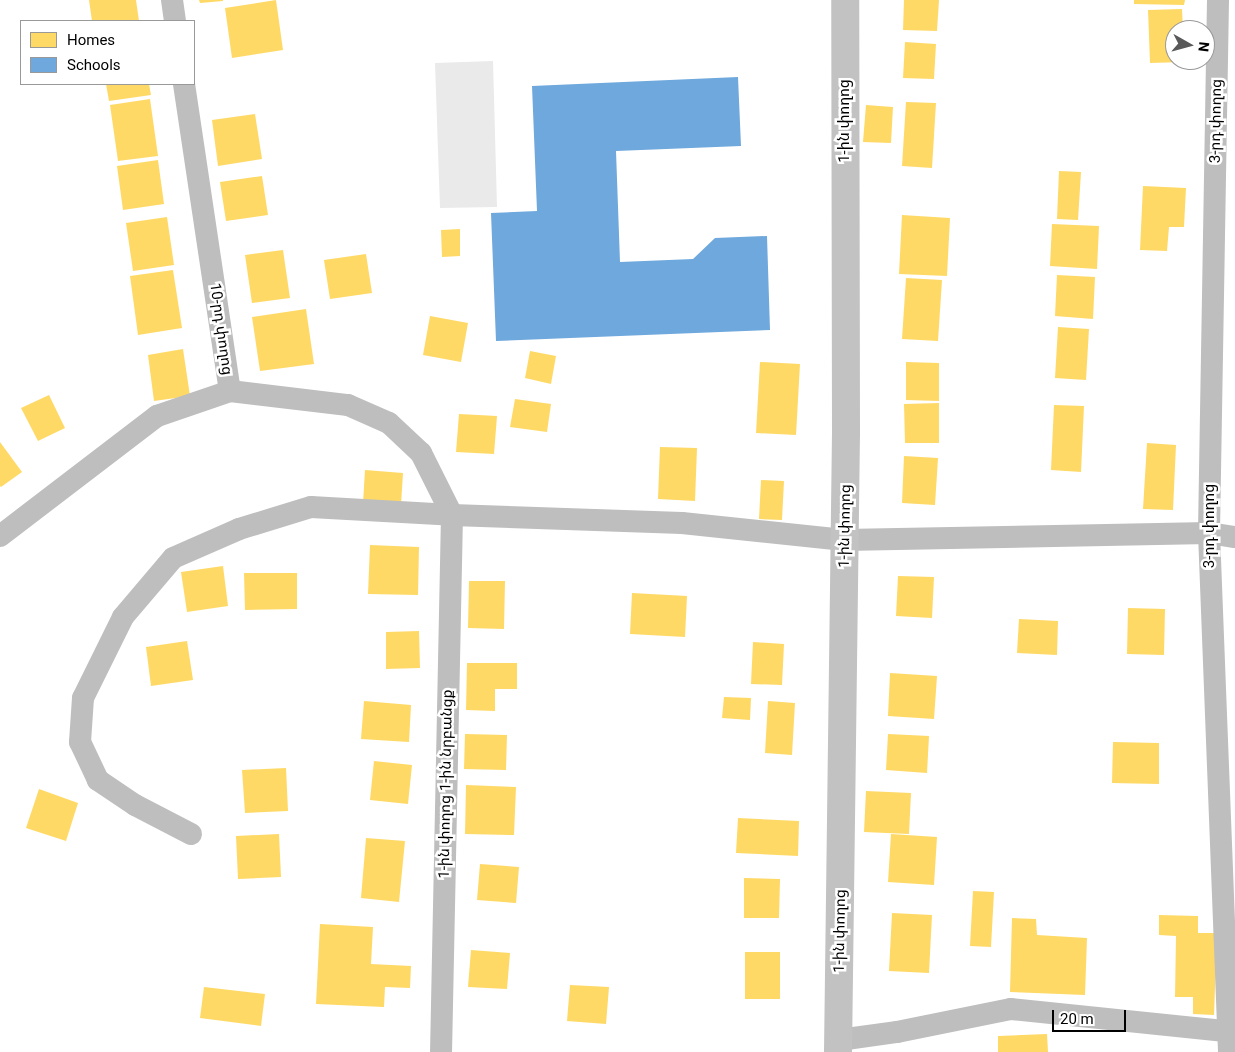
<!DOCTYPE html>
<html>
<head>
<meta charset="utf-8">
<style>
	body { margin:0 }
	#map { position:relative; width:1235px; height:1052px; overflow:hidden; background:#fff; font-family:Roboto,"Noto Sans Armenian",sans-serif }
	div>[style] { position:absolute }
	.green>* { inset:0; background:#eaeaea }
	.homes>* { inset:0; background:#ffd966 }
	.schools>* { inset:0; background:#6fa8dc }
	.minor>* { height:22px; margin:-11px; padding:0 11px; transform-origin:11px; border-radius:11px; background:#bebebe }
	.secondary>* { height:28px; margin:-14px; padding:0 14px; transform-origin:14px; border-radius:14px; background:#c2c2c2 }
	span { translate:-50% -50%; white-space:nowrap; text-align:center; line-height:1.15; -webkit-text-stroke:5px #fff; paint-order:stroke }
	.street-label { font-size:15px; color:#000 }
	.legend { position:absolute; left:20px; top:20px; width:175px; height:65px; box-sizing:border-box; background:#fff; border:1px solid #999; margin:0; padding:6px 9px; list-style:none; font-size:15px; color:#000 }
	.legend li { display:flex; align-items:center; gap:10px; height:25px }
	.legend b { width:25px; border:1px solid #999 }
	.north { position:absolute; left:1165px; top:20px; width:50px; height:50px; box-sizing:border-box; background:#fff; border:1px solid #999; border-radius:50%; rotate:97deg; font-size:14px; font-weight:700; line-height:20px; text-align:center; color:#000 }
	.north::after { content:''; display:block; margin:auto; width:18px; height:22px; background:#595959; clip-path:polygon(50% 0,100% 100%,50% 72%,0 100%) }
	.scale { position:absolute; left:1052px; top:1010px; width:74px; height:22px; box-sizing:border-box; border:2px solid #000; border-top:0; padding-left:6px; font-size:15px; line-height:18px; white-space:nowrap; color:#000; -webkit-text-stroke:4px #fff; paint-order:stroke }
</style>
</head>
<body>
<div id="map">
	<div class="green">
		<i style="clip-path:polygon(493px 61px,497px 207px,440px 208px,435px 63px)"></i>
	</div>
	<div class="homes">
		<i style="clip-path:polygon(89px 0,136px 0,139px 21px,92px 21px)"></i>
		<i style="clip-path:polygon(199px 0,223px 0,223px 1px,200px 3px)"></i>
		<i style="clip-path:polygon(276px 0,283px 50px,232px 58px,225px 8px)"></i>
		<i style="clip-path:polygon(904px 0,939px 0,937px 31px,903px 30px)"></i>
		<i style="clip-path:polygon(1134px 0,1185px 0,1184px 5px,1134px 4px)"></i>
		<i style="clip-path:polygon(1182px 9px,1183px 30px,1175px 30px,1175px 60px,1184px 60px,1184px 62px,1150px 63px,1148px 10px)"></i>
		<i style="clip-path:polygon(905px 42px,936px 44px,934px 79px,903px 78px)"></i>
		<i style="clip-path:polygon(106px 84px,149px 84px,151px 95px,109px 101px)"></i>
		<i style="clip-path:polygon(150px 99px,158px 156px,118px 161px,110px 105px)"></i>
		<i style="clip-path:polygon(906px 102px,936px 103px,932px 168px,902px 166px)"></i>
		<i style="clip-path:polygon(866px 105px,893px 107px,891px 143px,863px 142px)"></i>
		<i style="clip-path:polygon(255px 114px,262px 159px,218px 166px,212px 120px)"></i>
		<i style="clip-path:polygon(158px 160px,164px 204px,123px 210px,117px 166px)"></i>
		<i style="clip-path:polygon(1059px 171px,1081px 172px,1078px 220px,1057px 219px)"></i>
		<i style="clip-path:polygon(262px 176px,268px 215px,226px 221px,220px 182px)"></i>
		<i style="clip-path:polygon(1143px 186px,1186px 188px,1184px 227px,1169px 227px,1167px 251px,1140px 250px)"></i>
		<i style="clip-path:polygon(902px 215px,950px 218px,947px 276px,899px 274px)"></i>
		<i style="clip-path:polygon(167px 217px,174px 265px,133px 271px,126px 223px)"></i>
		<i style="clip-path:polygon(1052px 224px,1099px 226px,1097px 269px,1050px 266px)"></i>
		<i style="clip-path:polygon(460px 229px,460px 256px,442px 257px,441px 230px)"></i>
		<i style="clip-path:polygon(283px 250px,290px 298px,252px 303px,245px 255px)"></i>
		<i style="clip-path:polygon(366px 254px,372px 293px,330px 299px,324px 260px)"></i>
		<i style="clip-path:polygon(173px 270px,182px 328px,138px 335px,130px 276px)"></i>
		<i style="clip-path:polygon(1057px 275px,1095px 277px,1093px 319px,1055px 316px)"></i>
		<i style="clip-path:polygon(906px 278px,942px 280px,938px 341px,902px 339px)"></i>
		<i style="clip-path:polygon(306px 309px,314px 364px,260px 371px,252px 317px)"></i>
		<i style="clip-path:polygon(430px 316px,468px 323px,461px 362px,423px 355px)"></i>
		<i style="clip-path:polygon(1058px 327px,1089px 329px,1086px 380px,1055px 378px)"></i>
		<i style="clip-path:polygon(183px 349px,190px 396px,154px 401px,148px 355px)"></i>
		<i style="clip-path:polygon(530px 351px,556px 356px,551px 384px,525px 378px)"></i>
		<i style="clip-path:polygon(760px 362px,800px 364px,796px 435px,756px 433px)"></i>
		<i style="clip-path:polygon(906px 362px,939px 363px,939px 401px,906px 400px)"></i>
		<i style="clip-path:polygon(49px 395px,65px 428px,38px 441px,21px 408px)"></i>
		<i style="clip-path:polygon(515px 399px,551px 404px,547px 432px,510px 427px)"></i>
		<i style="clip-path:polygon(939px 403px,939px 443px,905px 443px,904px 404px)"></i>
		<i style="clip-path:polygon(1054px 405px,1084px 406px,1081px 472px,1051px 470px)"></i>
		<i style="clip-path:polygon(459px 414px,497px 416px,494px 454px,456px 452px)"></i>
		<i style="clip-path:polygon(0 442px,22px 472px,1px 487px,0 486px)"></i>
		<i style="clip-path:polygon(1147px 443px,1176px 445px,1173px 510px,1143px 509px)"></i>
		<i style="clip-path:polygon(660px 447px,697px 448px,695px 501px,658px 499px)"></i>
		<i style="clip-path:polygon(904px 456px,938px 458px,935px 505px,902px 503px)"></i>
		<i style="clip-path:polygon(365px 470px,403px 473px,401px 505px,363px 503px)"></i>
		<i style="clip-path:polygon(761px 480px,784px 481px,782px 520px,759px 519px)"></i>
		<i style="clip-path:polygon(370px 545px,419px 547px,418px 595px,368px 594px)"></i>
		<i style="clip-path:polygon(223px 566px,228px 606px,187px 612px,181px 572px)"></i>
		<i style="clip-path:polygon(244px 573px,297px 573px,297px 609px,245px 610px)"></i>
		<i style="clip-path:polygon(898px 576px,934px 577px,932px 618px,896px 616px)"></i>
		<i style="clip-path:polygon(469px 581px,505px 581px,504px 629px,468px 628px)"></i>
		<i style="clip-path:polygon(632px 593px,687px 596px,685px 637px,630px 634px)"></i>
		<i style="clip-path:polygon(1128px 608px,1165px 609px,1164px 655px,1127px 654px)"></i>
		<i style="clip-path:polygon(1019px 619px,1058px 621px,1057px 655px,1017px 653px)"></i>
		<i style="clip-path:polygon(419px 631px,420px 668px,386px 669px,386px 632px)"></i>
		<i style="clip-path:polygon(187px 641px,193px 680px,151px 686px,146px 647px)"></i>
		<i style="clip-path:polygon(753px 642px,784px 644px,782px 685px,751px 684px)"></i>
		<i style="clip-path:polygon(467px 663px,517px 663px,517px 689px,495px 689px,495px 711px,466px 710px)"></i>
		<i style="clip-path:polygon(890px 673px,937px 676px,934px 719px,888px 716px)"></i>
		<i style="clip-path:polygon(724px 697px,751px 698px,750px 720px,722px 718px)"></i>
		<i style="clip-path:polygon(364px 701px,411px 705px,409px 742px,361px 739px)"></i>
		<i style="clip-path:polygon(768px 701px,795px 703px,792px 755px,765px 753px)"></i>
		<i style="clip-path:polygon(465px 734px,507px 735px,506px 770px,464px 769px)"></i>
		<i style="clip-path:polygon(888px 734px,929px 736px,927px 773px,886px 770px)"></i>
		<i style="clip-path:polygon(1113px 742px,1159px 743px,1159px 784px,1112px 783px)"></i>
		<i style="clip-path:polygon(374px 761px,412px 765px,408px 804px,370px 800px)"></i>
		<i style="clip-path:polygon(286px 768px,288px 811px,245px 813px,242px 770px)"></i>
		<i style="clip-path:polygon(466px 785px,516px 787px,514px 835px,465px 834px)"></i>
		<i style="clip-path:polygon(39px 789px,78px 803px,66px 841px,26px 828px)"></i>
		<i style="clip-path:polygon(866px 791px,911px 793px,909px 834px,864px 832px)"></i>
		<i style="clip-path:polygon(738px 818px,799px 821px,798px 856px,736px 853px)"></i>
		<i style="clip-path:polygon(279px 834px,281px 877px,238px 879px,236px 836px)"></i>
		<i style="clip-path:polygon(891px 834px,937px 837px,934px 885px,888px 882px)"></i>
		<i style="clip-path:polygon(366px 838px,405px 841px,399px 902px,361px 898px)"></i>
		<i style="clip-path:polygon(480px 864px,519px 867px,516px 903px,477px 900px)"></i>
		<i style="clip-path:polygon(744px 878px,780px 879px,779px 918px,744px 918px)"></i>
		<i style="clip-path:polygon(973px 891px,994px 892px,991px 947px,970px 946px)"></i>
		<i style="clip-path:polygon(892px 913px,932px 915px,929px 973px,889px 971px)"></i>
		<i style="clip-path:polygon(1159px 915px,1198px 916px,1198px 933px,1217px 933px,1214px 1015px,1193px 1014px,1193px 997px,1175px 997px,1176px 936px,1159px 935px)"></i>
		<i style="clip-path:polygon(1012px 918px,1036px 919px,1037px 935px,1087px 938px,1085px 995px,1010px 992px)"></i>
		<i style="clip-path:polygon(320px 924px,373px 927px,371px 964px,411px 966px,410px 988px,385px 987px,384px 1007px,316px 1004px)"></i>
		<i style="clip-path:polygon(471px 950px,510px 953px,507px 989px,468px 987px)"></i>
		<i style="clip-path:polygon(745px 952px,780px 952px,780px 999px,745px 999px)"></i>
		<i style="clip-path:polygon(570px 985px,609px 987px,606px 1024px,567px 1021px)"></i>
		<i style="clip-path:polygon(204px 987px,265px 994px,261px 1026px,200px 1018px)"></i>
		<i style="clip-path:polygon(1047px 1034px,1048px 1052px,998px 1052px,998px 1036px)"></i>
	</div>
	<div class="schools">
		<i style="clip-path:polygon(738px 77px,741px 146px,616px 151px,620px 262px,693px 259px,715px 238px,767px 236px,770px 330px,496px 341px,491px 213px,537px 211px,532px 86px)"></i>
	</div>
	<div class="minor">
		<i style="left:172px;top:0;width:21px;rotate:82deg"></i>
		<i style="left:1218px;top:0;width:533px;rotate:90.97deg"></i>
		<i style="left:1209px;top:533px;width:519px;rotate:87.79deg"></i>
		<i style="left:184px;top:84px;width:310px;rotate:81.5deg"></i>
		<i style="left:0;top:536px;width:198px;rotate:-37.4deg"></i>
		<i style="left:157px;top:416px;width:77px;rotate:-18.9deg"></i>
		<i style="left:230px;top:391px;width:119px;rotate:6.8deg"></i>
		<i style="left:348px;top:405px;width:45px;rotate:23.7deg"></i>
		<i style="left:389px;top:423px;width:44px;rotate:43.2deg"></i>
		<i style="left:421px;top:453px;width:69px;rotate:63.4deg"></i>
		<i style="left:452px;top:515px;width:537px;rotate:91.17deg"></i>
		<i style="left:191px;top:834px;width:63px;rotate:-152.6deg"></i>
		<i style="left:135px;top:805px;width:45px;rotate:-146deg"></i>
		<i style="left:98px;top:780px;width:42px;rotate:-115.3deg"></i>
		<i style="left:80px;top:742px;width:44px;rotate:-86.1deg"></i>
		<i style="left:83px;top:698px;width:90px;rotate:-63.7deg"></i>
		<i style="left:123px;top:617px;width:77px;rotate:-49.7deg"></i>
		<i style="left:173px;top:558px;width:72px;rotate:-23.7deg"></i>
		<i style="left:239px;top:529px;width:75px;rotate:-17deg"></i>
		<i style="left:311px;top:507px;width:141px;rotate:3.2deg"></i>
		<i style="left:452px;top:515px;width:230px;rotate:2deg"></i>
		<i style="left:682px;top:523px;width:163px;rotate:6deg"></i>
		<i style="left:844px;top:540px;width:365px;rotate:-1.1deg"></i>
		<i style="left:1209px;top:533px;width:26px;rotate:9deg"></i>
		<i style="left:839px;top:1040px;width:59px;rotate:-7.9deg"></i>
		<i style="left:897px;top:1032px;width:116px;rotate:-11.4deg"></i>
		<i style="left:1011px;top:1009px;width:225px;rotate:5.9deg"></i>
	</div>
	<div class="secondary">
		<i style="left:838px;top:1052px;width:618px;rotate:-89.26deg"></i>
		<i style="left:846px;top:434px;width:434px;rotate:-90.1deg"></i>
	</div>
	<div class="street-label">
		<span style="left:845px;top:121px;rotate:-90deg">1-ին փողոց</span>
		<span style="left:1216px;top:121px;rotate:-89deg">3-րդ փողոց</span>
		<span style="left:221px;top:329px;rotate:82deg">10-րդ փողոց</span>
		<span style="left:845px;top:526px;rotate:-89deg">1-ին փողոց</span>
		<span style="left:1210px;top:526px;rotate:-90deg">3-րդ փողոց</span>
		<span style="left:446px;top:784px;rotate:-89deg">1-ին փողոց 1-ին նրբանցք</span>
		<span style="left:840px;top:931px;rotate:-89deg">1-ին փողոց</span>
	</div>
	<ul class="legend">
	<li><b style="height:14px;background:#ffd966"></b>Homes</li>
	<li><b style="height:14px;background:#6fa8dc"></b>Schools</li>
	</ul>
	<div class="north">N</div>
	<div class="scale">20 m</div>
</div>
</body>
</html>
